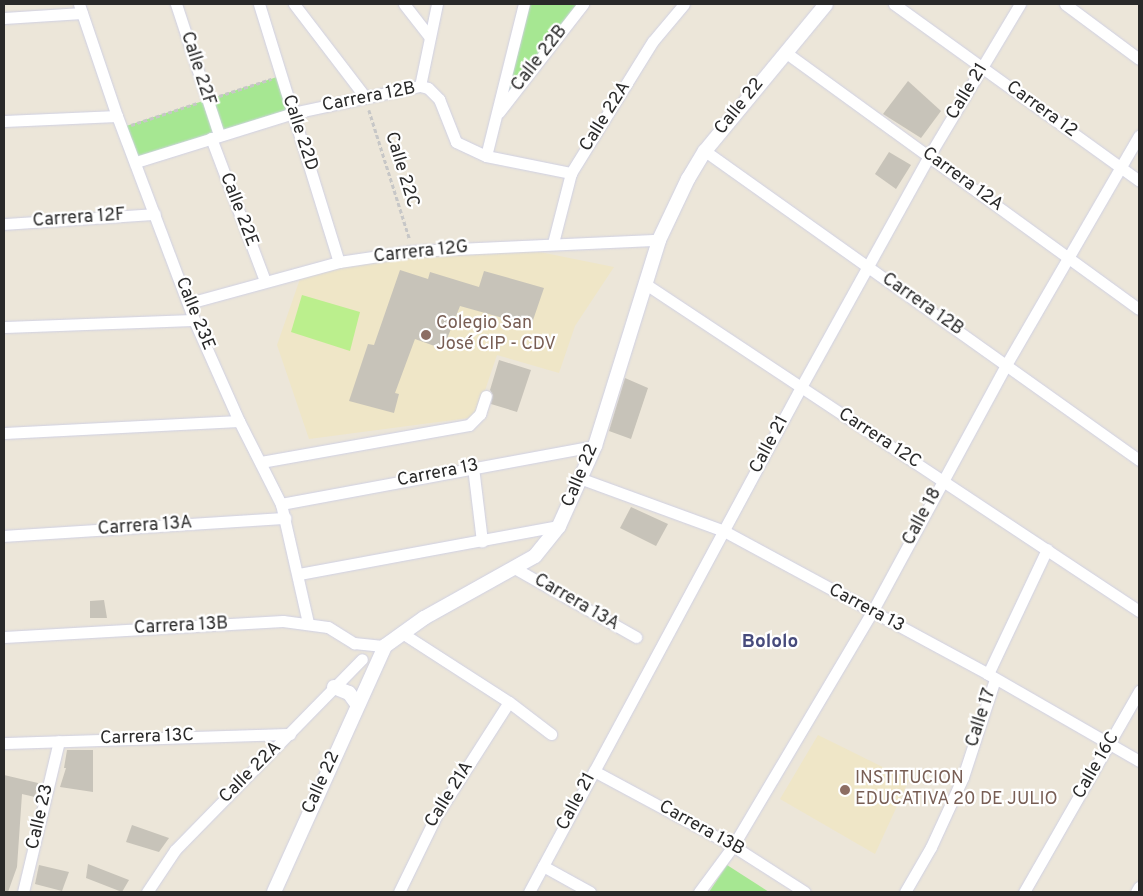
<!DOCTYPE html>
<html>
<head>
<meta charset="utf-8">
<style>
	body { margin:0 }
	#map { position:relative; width:1143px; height:896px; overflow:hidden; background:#ece6d9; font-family:Overpass,sans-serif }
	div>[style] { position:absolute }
	.education>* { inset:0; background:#efe6c7 }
	.green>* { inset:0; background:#a6e792 }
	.pitch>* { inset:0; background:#bbef8d }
	.building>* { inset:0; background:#c7c3b9 }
	.path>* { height:2.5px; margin-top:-1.25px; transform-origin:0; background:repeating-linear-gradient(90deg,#c7c7c7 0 4px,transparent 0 6.5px) }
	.roads { filter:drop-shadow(0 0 1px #cfd0e3) drop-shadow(0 0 1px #cfd0e3) }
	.minor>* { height:11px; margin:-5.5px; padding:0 5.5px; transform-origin:5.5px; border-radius:5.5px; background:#fff }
	.tertiary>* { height:14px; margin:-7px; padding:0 7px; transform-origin:7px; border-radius:7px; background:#fff }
	.dots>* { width:14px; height:14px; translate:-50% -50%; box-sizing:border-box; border:2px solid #fff; border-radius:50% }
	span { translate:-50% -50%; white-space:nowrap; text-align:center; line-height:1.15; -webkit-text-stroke:4.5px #fff; paint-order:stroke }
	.street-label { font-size:18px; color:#292929 }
	.education-label { font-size:18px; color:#785e54 }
	.left { translate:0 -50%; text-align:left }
	.neighbourhood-label { font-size:19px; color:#474b7c; font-weight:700 }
	.frame { position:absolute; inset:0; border:5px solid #292929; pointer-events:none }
</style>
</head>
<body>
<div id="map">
	<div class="education">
		<i style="clip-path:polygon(520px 248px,614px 267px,575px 326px,559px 373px,497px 355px,476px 417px,309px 439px,277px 345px,301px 276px,364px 262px)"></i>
		<i style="clip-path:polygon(818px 735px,909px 780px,875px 854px,780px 799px)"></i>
	</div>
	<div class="green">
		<i style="clip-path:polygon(524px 4px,583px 4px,497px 115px)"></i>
		<i style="clip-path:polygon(280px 76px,293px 113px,136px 162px,123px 127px)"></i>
		<i style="clip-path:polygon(727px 865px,769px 892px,709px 892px)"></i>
	</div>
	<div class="pitch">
		<i style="clip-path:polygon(302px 295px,360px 312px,350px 351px,291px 332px)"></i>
	</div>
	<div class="building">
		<i style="clip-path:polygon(908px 81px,941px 111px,921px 138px,883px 114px)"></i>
		<i style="clip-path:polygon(889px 152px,911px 165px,896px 189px,875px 174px)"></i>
		<i style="clip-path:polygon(400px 270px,428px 279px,430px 272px,479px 287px,484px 271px,544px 288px,531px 326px,460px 306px,443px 349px,415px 339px,395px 393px,399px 394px,394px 413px,349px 401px,368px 344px,374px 345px)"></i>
		<i style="clip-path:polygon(499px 360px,531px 370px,517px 412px,491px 404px,493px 395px,490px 390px)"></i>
		<i style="clip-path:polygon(625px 378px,648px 388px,631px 439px,609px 431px)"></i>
		<i style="clip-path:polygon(631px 507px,668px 524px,656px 546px,620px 528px)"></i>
		<i style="clip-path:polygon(104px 600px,107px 618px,90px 618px,90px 601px)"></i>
		<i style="clip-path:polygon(67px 750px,93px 750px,93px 792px,60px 787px,66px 768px,64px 768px)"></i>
		<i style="clip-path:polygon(4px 775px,38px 783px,35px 797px,22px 794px,17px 867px,8px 892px,4px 892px)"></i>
		<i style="clip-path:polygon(132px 825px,169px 838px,159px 852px,126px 842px)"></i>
		<i style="clip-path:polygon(88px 864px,129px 880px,122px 892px,86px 878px)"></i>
		<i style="clip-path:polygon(39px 865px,69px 872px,62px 891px,35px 884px)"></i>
	</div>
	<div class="path">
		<i style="left:219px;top:96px;width:55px;rotate:-18.1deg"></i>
		<i style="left:369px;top:110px;width:136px;rotate:72.5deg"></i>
		<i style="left:131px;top:125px;width:70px;rotate:-18.4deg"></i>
	</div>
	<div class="roads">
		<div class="minor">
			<i style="left:79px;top:4px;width:118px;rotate:71.3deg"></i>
			<i style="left:117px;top:116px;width:218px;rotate:69.3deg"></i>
			<i style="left:194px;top:320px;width:111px;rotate:66deg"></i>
			<i style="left:239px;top:421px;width:93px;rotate:63.2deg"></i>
			<i style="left:281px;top:504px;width:122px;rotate:77.2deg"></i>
			<i style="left:176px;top:4px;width:138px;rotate:71.8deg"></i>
			<i style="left:259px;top:4px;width:270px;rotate:72.8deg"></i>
			<i style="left:294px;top:4px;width:117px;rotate:52.6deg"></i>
			<i style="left:404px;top:4px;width:41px;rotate:52deg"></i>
			<i style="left:894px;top:4px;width:302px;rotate:35.8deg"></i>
			<i style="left:1065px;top:4px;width:92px;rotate:36.6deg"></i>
			<i style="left:4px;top:18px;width:78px;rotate:-3.7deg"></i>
			<i style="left:785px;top:52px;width:437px;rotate:36deg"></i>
			<i style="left:420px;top:86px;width:84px;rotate:-78.3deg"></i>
			<i style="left:499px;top:112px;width:137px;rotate:-52.1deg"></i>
			<i style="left:4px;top:121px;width:113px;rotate:-2.5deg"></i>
			<i style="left:211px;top:138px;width:153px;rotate:69.3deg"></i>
			<i style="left:705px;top:151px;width:533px;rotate:35.45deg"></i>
			<i style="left:486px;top:156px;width:157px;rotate:-76deg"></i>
			<i style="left:136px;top:162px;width:164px;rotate:-17.3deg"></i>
			<i style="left:293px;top:113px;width:130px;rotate:-12deg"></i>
			<i style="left:420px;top:86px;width:8px;rotate:14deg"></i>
			<i style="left:428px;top:88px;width:16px;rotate:45deg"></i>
			<i style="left:439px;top:99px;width:46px;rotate:68.4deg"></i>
			<i style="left:456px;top:142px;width:33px;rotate:25deg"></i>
			<i style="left:486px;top:156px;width:87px;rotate:11.3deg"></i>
			<i style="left:4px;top:224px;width:151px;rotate:-3.8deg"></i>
			<i style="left:553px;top:243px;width:72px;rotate:-75.6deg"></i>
			<i style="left:571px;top:173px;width:155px;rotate:-58.2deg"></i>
			<i style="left:653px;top:41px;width:48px;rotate:-50deg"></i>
			<i style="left:644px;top:283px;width:594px;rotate:33.53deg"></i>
			<i style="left:189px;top:303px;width:156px;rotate:-15.3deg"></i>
			<i style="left:339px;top:262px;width:75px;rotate:-8.5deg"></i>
			<i style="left:413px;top:251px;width:246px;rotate:-2.6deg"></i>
			<i style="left:4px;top:327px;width:190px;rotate:-2.1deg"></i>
			<i style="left:4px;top:433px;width:235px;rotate:-2.9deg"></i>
			<i style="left:261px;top:462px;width:211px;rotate:-10.1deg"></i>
			<i style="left:469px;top:425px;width:16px;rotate:-45deg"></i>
			<i style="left:480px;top:414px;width:19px;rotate:-72deg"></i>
			<i style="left:473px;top:467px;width:75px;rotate:83.1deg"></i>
			<i style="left:582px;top:479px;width:151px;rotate:20.1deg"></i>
			<i style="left:724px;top:531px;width:300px;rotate:28.4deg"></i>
			<i style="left:988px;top:674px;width:174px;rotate:29.9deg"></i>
			<i style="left:281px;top:504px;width:319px;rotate:-10.5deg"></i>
			<i style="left:4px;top:536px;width:282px;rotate:-3.7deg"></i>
			<i style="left:516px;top:569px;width:138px;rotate:29.5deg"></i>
			<i style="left:299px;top:574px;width:264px;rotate:-10.5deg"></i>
			<i style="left:402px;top:633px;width:127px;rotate:32.8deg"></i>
			<i style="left:509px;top:702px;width:53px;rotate:37.3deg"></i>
			<i style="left:4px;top:637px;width:279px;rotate:-3.3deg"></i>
			<i style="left:283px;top:621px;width:45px;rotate:7.6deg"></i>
			<i style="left:328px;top:627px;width:31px;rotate:32deg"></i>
			<i style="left:354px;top:643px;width:31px;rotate:6deg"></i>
			<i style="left:988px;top:674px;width:138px;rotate:-64.7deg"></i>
			<i style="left:4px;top:743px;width:286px;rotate:-1.8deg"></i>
			<i style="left:594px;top:771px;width:158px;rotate:28.3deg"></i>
			<i style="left:733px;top:846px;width:85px;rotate:32.6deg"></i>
			<i style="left:543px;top:866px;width:54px;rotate:29deg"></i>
			<i style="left:23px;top:892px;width:155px;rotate:-76.6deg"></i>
			<i style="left:147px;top:892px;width:50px;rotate:-56.3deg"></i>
			<i style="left:175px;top:850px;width:267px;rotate:-45.6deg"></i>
			<i style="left:399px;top:892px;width:85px;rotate:-64deg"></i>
			<i style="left:436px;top:816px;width:135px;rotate:-57.4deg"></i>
			<i style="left:529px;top:892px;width:574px;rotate:-61.69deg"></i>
			<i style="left:801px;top:387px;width:264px;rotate:-61deg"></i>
			<i style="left:929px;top:156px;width:177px;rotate:-59.1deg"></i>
			<i style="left:699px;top:892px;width:57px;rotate:-53.5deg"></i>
			<i style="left:733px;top:846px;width:272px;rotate:-59.3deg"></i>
			<i style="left:872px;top:612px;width:281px;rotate:-61.5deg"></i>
			<i style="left:1006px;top:365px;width:265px;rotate:-59.9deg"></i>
			<i style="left:905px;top:892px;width:52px;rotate:-60deg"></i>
			<i style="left:931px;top:847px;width:77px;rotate:-65.4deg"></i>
			<i style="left:963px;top:777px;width:103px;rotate:-71.9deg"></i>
			<i style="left:1024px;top:892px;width:232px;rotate:-60.2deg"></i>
			<i style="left:1136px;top:892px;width:6px;rotate:-59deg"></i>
		</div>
		<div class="tertiary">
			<i style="left:334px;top:687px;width:16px;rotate:22deg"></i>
			<i style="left:349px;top:693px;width:14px;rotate:54deg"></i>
			<i style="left:274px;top:892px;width:270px;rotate:-65.7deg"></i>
			<i style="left:385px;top:646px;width:48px;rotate:-35.7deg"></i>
			<i style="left:424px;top:618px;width:127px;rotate:-29.2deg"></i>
			<i style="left:535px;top:556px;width:38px;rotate:-51deg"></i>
			<i style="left:559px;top:526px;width:88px;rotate:-65.8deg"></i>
			<i style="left:595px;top:446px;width:216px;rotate:-72.7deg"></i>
			<i style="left:659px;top:240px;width:68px;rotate:-64.6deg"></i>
			<i style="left:688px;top:179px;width:33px;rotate:-59deg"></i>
			<i style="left:705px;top:151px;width:190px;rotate:-50.5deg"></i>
		</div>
	</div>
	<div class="dots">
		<i style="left:426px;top:335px;background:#8d6e63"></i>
		<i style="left:845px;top:790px;background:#8d6e63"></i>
	</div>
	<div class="street-label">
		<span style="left:540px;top:59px;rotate:-52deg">Calle 22B</span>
		<span style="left:197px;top:69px;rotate:72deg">Calle 22F</span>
		<span style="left:968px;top:92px;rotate:-59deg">Calle 21</span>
		<span style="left:369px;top:98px;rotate:-11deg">Carrera 12B</span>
		<span style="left:740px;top:107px;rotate:-51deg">Calle 22</span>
		<span style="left:1041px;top:110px;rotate:36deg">Carrera 12</span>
		<span style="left:606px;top:117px;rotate:-58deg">Calle 22A</span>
		<span style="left:299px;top:133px;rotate:72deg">Calle 22D</span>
		<span style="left:401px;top:170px;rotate:73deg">Calle 22C</span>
		<span style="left:962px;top:180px;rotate:36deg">Carrera 12A</span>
		<span style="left:238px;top:210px;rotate:69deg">Calle 22E</span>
		<span style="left:79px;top:219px;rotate:-4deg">Carrera 12F</span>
		<span style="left:421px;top:253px;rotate:-6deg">Carrera 12G</span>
		<span style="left:922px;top:305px;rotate:35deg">Carrera 12B</span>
		<span style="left:194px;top:314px;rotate:68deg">Calle 23E</span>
		<span style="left:879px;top:439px;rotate:33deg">Carrera 12C</span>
		<span style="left:770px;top:445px;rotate:-62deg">Calle 21</span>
		<span style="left:438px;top:474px;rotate:-11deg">Carrera 13</span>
		<span style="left:581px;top:476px;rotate:-67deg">Calle 22</span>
		<span style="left:923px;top:517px;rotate:-62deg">Calle 18</span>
		<span style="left:145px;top:527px;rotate:-4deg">Carrera 13A</span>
		<span style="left:576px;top:603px;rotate:30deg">Carrera 13A</span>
		<span style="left:866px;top:609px;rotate:28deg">Carrera 13</span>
		<span style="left:181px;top:627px;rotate:-3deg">Carrera 13B</span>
		<span style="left:982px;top:718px;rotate:-72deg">Calle 17</span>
		<span style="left:147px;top:738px;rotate:-2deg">Carrera 13C</span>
		<span style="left:1097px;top:766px;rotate:-60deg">Calle 16C</span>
		<span style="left:251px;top:773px;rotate:-45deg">Calle 22A</span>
		<span style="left:322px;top:783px;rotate:-66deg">Calle 22</span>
		<span style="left:450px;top:795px;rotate:-58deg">Calle 21A</span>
		<span style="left:577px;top:802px;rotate:-62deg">Calle 21</span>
		<span style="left:41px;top:817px;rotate:-77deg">Calle 23</span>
		<span style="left:701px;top:829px;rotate:29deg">Carrera 13B</span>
	</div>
	<div class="education-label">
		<span class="left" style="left:436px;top:335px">Colegio San<br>José CIP - CDV</span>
		<span class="left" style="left:855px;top:790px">INSTITUCION<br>EDUCATIVA 20 DE JULIO</span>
	</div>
	<div class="neighbourhood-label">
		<span style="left:770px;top:643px">Bololo</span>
	</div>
	<div class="frame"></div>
</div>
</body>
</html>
